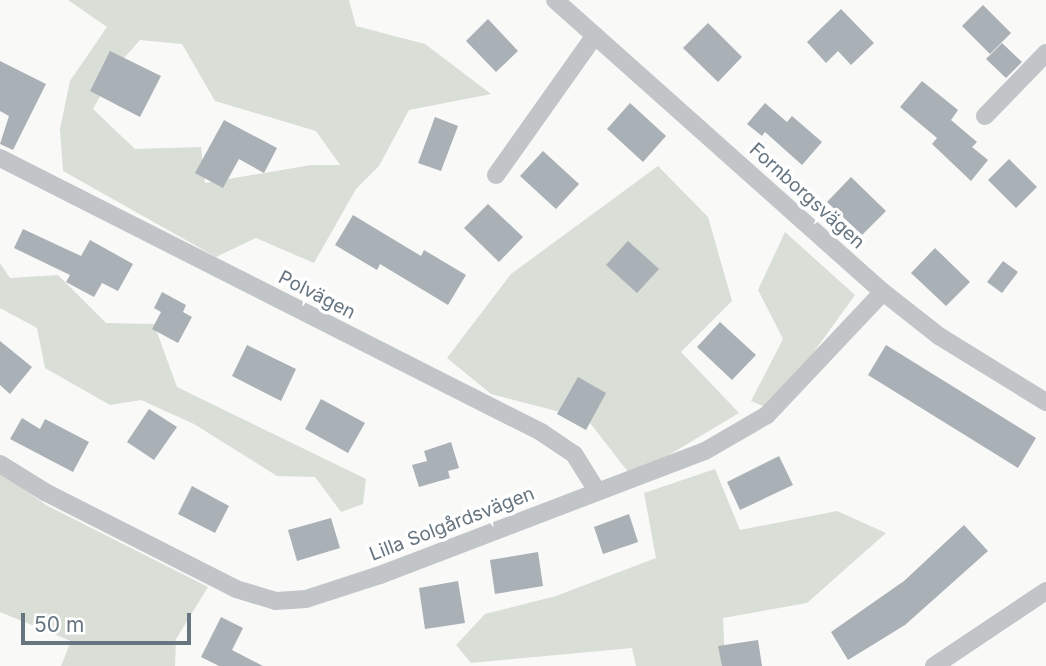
<!DOCTYPE html>
<html>
<head>
<meta charset="utf-8">
<style>
	body { margin:0 }
	#map { position:relative; width:1046px; height:666px; overflow:hidden; background:#f9f9f8; font-family:Inter,sans-serif }
	div>[style] { position:absolute }
	.green>* { inset:0; background:#d9ded7 }
	.building>* { inset:0; background:#a9b0b6 }
	.street>* { height:18px; margin:-9px; padding:0 9px; transform-origin:9px; border-radius:9px; background:#c1c5c8 }
	span { translate:-50% -50%; white-space:nowrap; text-align:center; line-height:1.15; -webkit-text-stroke:7px #fff; paint-order:stroke }
	.street-label { font-size:19px; color:#667580 }
	.scale { position:absolute; left:21px; top:613px; width:170px; height:32px; box-sizing:border-box; border:4px solid #667580; border-top:0; padding-left:9px; font-size:21px; line-height:24px; white-space:nowrap; color:#667580; -webkit-text-stroke:5px #fff; paint-order:stroke }
</style>
</head>
<body>
<div id="map">
	<div class="green">
		<i style="clip-path:polygon(evenodd,68px 0,349px 0,356px 26px,425px 44px,491px 94px,409px 110px,379px 166px,356px 189px,314px 263px,256px 238px,216px 257px,63px 171px,60px 129px,70px 81px,107px 27px,68px 0,140px 40px,182px 44px,215px 101px,316px 131px,340px 165px,311px 165px,205px 183px,201px 147px,135px 149px,93px 109px,117px 66px,140px 40px)"></i>
		<i style="clip-path:polygon(658px 166px,708px 217px,732px 301px,681px 352px,739px 413px,632px 477px,587px 419px,491px 394px,447px 358px,511px 274px)"></i>
		<i style="clip-path:polygon(785px 232px,855px 295px,772px 410px,751px 401px,783px 339px,758px 290px)"></i>
		<i style="clip-path:polygon(0 263px,10px 278px,58px 275px,106px 323px,154px 324px,177px 387px,366px 479px,363px 504px,341px 512px,315px 477px,277px 476px,194px 424px,141px 400px,110px 405px,45px 368px,37px 328px,0 308px)"></i>
		<i style="clip-path:polygon(715px 469px,740px 530px,837px 511px,886px 533px,807px 603px,723px 618px,725px 666px,636px 666px,632px 648px,471px 663px,456px 645px,485px 614px,556px 596px,656px 558px,644px 493px)"></i>
		<i style="clip-path:polygon(0 472px,46px 505px,208px 587px,176px 639px,175px 666px,61px 666px,71px 641px,0 612px)"></i>
	</div>
	<div class="building">
		<i style="clip-path:polygon(983px 5px,1011px 33px,990px 54px,962px 26px)"></i>
		<i style="clip-path:polygon(841px 9px,874px 43px,851px 65px,838px 51px,826px 63px,807px 42px)"></i>
		<i style="clip-path:polygon(488px 19px,518px 51px,496px 72px,466px 41px)"></i>
		<i style="clip-path:polygon(708px 23px,742px 57px,718px 82px,683px 48px)"></i>
		<i style="clip-path:polygon(1002px 43px,1022px 62px,1006px 78px,986px 59px)"></i>
		<i style="clip-path:polygon(110px 51px,161px 76px,140px 117px,90px 91px)"></i>
		<i style="clip-path:polygon(0 61px,46px 84px,13px 150px,0 144px,9px 116px,0 111px)"></i>
		<i style="clip-path:polygon(922px 81px,958px 110px,951px 120px,977px 142px,972px 147px,988px 160px,971px 181px,932px 144px,937px 138px,900px 107px)"></i>
		<i style="clip-path:polygon(630px 103px,666px 136px,643px 162px,607px 129px)"></i>
		<i style="clip-path:polygon(765px 103px,787px 122px,792px 116px,822px 142px,802px 165px,765px 132px,762px 136px,747px 124px)"></i>
		<i style="clip-path:polygon(435px 117px,458px 126px,441px 171px,418px 163px)"></i>
		<i style="clip-path:polygon(224px 120px,277px 148px,264px 173px,239px 159px,223px 188px,195px 173px)"></i>
		<i style="clip-path:polygon(543px 151px,579px 184px,556px 209px,520px 176px)"></i>
		<i style="clip-path:polygon(1009px 159px,1037px 187px,1016px 208px,988px 180px)"></i>
		<i style="clip-path:polygon(851px 177px,886px 211px,862px 235px,827px 202px)"></i>
		<i style="clip-path:polygon(488px 204px,523px 237px,499px 262px,464px 228px)"></i>
		<i style="clip-path:polygon(353px 215px,421px 256px,424px 250px,466px 275px,448px 305px,380px 264px,377px 270px,335px 245px)"></i>
		<i style="clip-path:polygon(23px 229px,81px 256px,90px 240px,133px 264px,118px 291px,102px 283px,94px 297px,66px 282px,70px 275px,14px 248px)"></i>
		<i style="clip-path:polygon(628px 241px,659px 269px,637px 293px,606px 265px)"></i>
		<i style="clip-path:polygon(935px 248px,970px 282px,946px 306px,911px 273px)"></i>
		<i style="clip-path:polygon(1003px 261px,1018px 272px,1002px 293px,987px 282px)"></i>
		<i style="clip-path:polygon(162px 292px,186px 305px,183px 312px,192px 317px,178px 343px,152px 329px,161px 312px,154px 308px)"></i>
		<i style="clip-path:polygon(720px 322px,756px 355px,732px 380px,697px 347px)"></i>
		<i style="clip-path:polygon(0 341px,32px 367px,10px 394px,0 385px)"></i>
		<i style="clip-path:polygon(247px 345px,296px 369px,281px 401px,232px 376px)"></i>
		<i style="clip-path:polygon(886px 345px,1036px 438px,1018px 468px,868px 375px)"></i>
		<i style="clip-path:polygon(578px 377px,606px 393px,586px 430px,557px 414px)"></i>
		<i style="clip-path:polygon(321px 399px,365px 423px,348px 453px,305px 429px)"></i>
		<i style="clip-path:polygon(149px 409px,177px 427px,154px 460px,127px 442px)"></i>
		<i style="clip-path:polygon(22px 418px,40px 429px,45px 419px,89px 442px,73px 472px,10px 439px)"></i>
		<i style="clip-path:polygon(451px 442px,459px 468px,448px 471px,450px 478px,419px 487px,412px 465px,427px 461px,424px 451px)"></i>
		<i style="clip-path:polygon(779px 456px,793px 485px,740px 510px,727px 482px)"></i>
		<i style="clip-path:polygon(192px 486px,229px 506px,215px 533px,178px 514px)"></i>
		<i style="clip-path:polygon(629px 514px,638px 542px,603px 554px,594px 527px)"></i>
		<i style="clip-path:polygon(331px 518px,340px 548px,297px 561px,288px 530px)"></i>
		<i style="clip-path:polygon(964px 525px,988px 551px,905px 625px,848px 660px,831px 632px,904px 581px)"></i>
		<i style="clip-path:polygon(538px 552px,543px 586px,495px 594px,490px 560px)"></i>
		<i style="clip-path:polygon(458px 581px,465px 623px,425px 629px,419px 588px)"></i>
		<i style="clip-path:polygon(221px 617px,243px 628px,232px 650px,263px 666px,219px 666px,201px 657px)"></i>
		<i style="clip-path:polygon(758px 640px,762px 666px,722px 666px,718px 646px)"></i>
	</div>
	<div class="street">
		<i style="left:555px;top:0;width:439px;rotate:41.7deg"></i>
		<i style="left:883px;top:292px;width:71px;rotate:38.2deg"></i>
		<i style="left:939px;top:336px;width:126px;rotate:31.7deg"></i>
		<i style="left:985px;top:116px;width:88px;rotate:-45.9deg"></i>
		<i style="left:0;top:158px;width:606px;rotate:26.86deg"></i>
		<i style="left:541px;top:432px;width:40px;rotate:34deg"></i>
		<i style="left:574px;top:454px;width:44px;rotate:58.1deg"></i>
		<i style="left:496px;top:175px;width:171px;rotate:-54.7deg"></i>
		<i style="left:0;top:464px;width:53px;rotate:31.9deg"></i>
		<i style="left:45px;top:492px;width:214px;rotate:26.9deg"></i>
		<i style="left:236px;top:589px;width:42px;rotate:16.7deg"></i>
		<i style="left:276px;top:601px;width:30px;rotate:-4deg"></i>
		<i style="left:306px;top:599px;width:78px;rotate:-18deg"></i>
		<i style="left:380px;top:575px;width:348px;rotate:-20.9deg"></i>
		<i style="left:705px;top:451px;width:72px;rotate:-30.1deg"></i>
		<i style="left:767px;top:415px;width:169px;rotate:-46.7deg"></i>
		<i style="left:934px;top:666px;width:135px;rotate:-33.8deg"></i>
	</div>
	<div class="street-label">
		<span style="left:807px;top:196px;rotate:42deg">Fornborgsvägen</span>
		<span style="left:317px;top:295px;rotate:27deg">Polvägen</span>
		<span style="left:452px;top:524px;rotate:-21deg">Lilla Solgårdsvägen</span>
	</div>
	<div class="scale">50 m</div>
</div>
</body>
</html>
